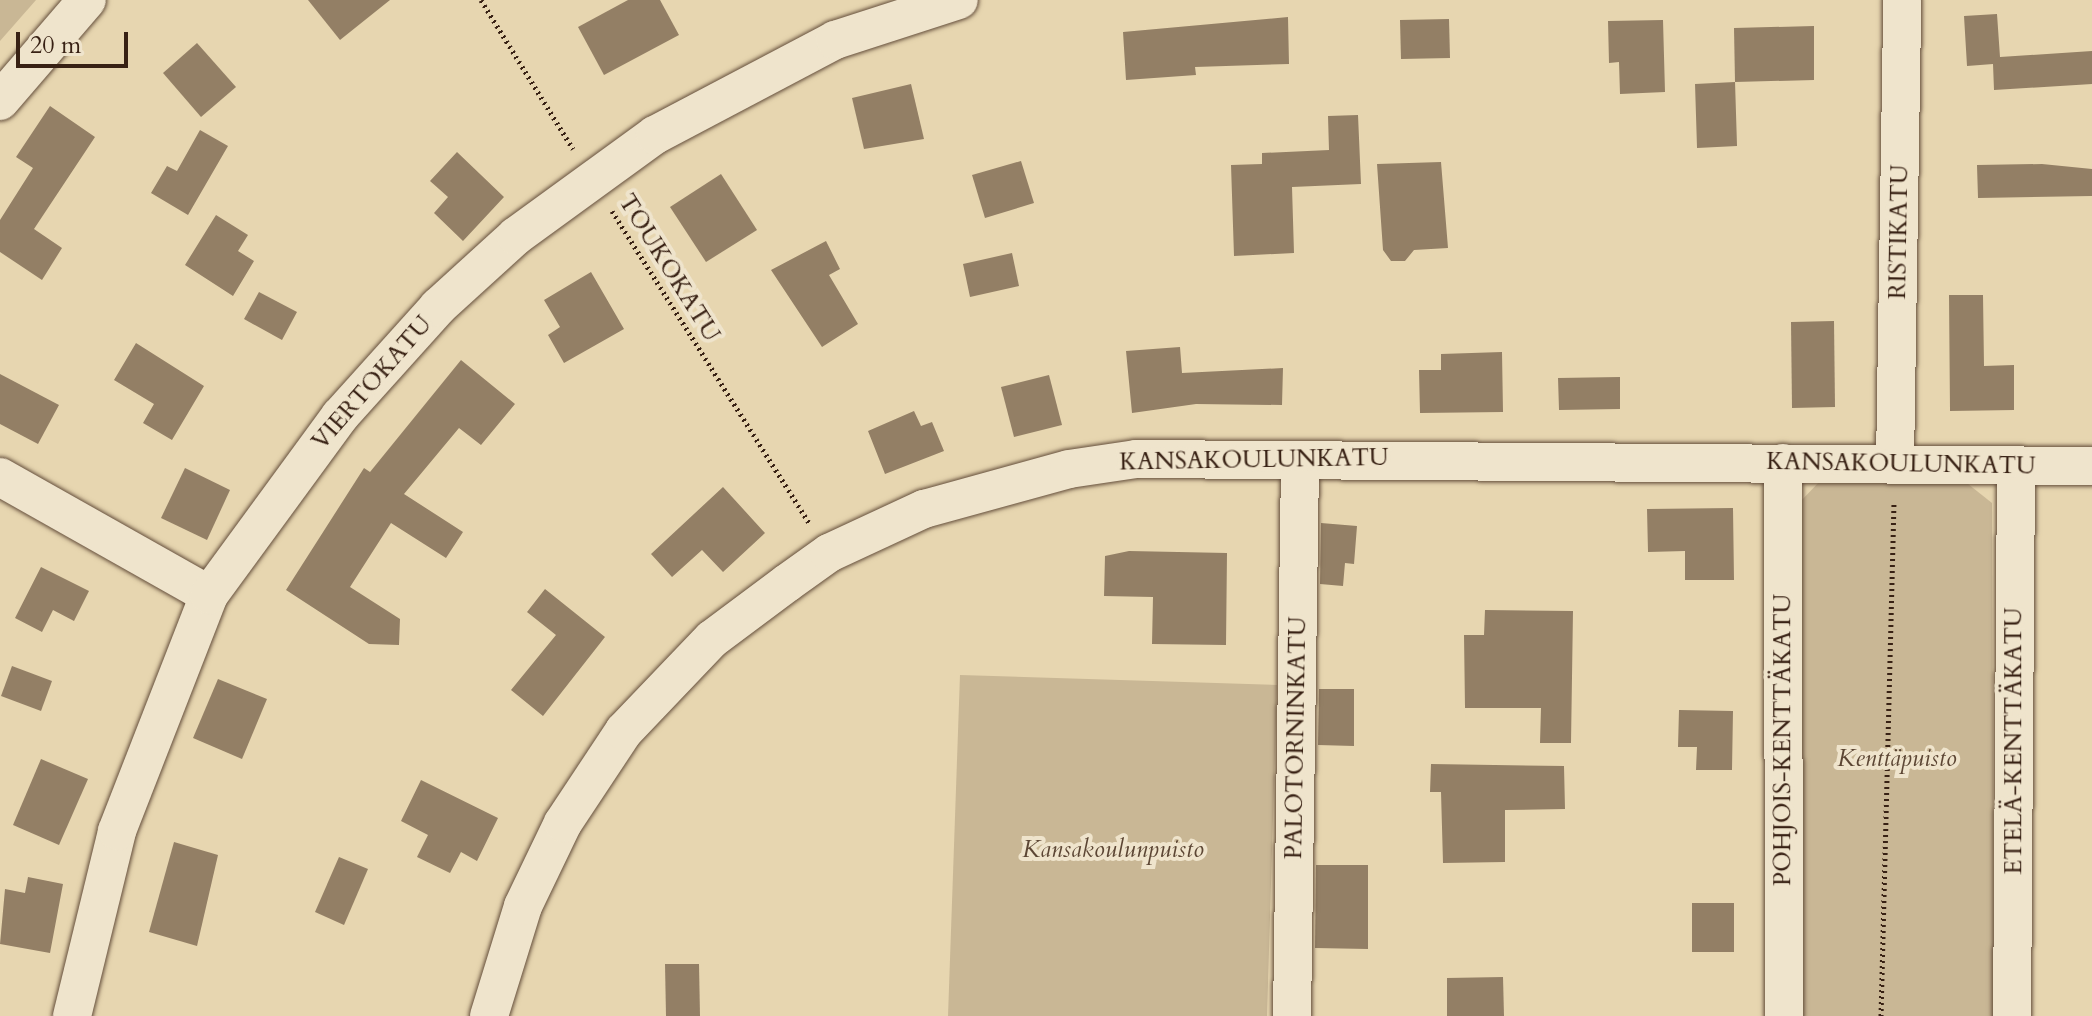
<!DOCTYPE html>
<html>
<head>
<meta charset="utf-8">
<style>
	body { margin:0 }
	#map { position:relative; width:2092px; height:1016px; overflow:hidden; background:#e7d6b0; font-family:Cardo,serif }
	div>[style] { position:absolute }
	.green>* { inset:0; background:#c9b795 }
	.building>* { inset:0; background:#937f65 }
	.path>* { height:5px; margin-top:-2.5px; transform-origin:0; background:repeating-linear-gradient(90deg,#382114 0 2px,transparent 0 6px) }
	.roads { filter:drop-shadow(0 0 2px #644e3b) drop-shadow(0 0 2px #644e3b) }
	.minor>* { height:38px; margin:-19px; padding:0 19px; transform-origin:19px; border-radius:19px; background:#efe4cc }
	span { translate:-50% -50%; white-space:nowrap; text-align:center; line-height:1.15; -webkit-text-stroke:8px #efe4cc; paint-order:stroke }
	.street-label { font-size:24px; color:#382114 }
	.park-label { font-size:24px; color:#5c4634; font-style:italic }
	.scale { position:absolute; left:16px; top:32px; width:112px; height:36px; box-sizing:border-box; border:4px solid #382114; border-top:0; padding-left:10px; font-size:24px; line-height:28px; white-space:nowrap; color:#382114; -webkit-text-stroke:6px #efe4cc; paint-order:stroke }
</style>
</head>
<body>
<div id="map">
	<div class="green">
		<i style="clip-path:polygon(0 0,36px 0,0 41px)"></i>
		<i style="clip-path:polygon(1821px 480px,1963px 480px,1992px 503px,1994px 1016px,1802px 1016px,1799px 503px)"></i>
		<i style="clip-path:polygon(960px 675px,1277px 685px,1267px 1016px,948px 1016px)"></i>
	</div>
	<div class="building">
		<i style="clip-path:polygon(308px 0,390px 0,340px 40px)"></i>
		<i style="clip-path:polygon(628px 0,660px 0,679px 35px,604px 75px,578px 27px)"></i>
		<i style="clip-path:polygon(1997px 14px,2000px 57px,2092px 51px,2092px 84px,1994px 90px,1993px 64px,1967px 66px,1964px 16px)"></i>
		<i style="clip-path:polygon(1288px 17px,1289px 64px,1195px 67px,1196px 75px,1126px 80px,1123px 32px)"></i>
		<i style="clip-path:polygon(1449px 19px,1450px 58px,1401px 59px,1400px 20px)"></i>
		<i style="clip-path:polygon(1663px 20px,1665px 92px,1620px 94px,1619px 62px,1609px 63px,1608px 21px)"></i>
		<i style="clip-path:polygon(1814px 26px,1814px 80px,1735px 82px,1734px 28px)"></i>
		<i style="clip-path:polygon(197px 43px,236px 87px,201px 117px,163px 73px)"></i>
		<i style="clip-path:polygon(1735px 82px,1737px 146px,1697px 148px,1695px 84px)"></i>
		<i style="clip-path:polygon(911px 84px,924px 139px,864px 149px,852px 98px)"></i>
		<i style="clip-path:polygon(50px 106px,95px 137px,34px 229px,62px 248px,42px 280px,0 252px,0 220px,33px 168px,16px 157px)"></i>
		<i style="clip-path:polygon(1358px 115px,1361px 184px,1292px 187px,1294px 253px,1234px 256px,1231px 165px,1262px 164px,1262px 153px,1329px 150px,1328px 116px)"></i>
		<i style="clip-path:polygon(200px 130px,228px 146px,188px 215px,151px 193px,167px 166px,177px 171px)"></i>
		<i style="clip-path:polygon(457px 152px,504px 197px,463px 241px,434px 213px,448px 197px,430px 181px)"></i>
		<i style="clip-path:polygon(1021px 161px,1034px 203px,985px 218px,972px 175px)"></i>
		<i style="clip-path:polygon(1441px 162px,1448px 248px,1414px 250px,1405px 261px,1391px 261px,1383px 250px,1377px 164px)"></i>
		<i style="clip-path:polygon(2042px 164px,2092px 169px,2092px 196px,1978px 198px,1977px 165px)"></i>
		<i style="clip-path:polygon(721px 174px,757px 230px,706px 262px,670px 207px)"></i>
		<i style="clip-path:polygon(216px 215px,248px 235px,238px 251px,254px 261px,233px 296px,185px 265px)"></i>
		<i style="clip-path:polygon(826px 241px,840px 269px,829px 275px,858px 324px,822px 347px,771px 270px)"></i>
		<i style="clip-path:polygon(1012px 253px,1019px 286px,970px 297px,963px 264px)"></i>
		<i style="clip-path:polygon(591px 272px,624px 329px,564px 363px,548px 335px,560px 327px,544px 300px)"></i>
		<i style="clip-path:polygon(259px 292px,297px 312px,282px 340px,244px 319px)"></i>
		<i style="clip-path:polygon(1949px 295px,1983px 295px,1984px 366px,2014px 365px,2014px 410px,1950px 411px)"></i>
		<i style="clip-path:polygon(1834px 321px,1835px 407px,1792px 408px,1791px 322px)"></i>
		<i style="clip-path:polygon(136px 343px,204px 386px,172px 440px,143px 423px,154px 404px,114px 380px)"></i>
		<i style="clip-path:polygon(1180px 347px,1182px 373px,1283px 368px,1282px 405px,1196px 404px,1132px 413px,1126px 351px)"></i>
		<i style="clip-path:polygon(1502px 352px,1503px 412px,1420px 413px,1419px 370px,1441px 370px,1441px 354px)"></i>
		<i style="clip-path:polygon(461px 360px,515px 404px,481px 445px,459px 428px,404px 494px,463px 532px,446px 558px,391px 523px,350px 587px,400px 619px,399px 645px,369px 644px,286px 590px,364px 468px,370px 472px)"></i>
		<i style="clip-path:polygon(0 374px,59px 405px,38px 444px,0 424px)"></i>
		<i style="clip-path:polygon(1049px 375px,1062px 425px,1014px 437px,1001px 387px)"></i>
		<i style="clip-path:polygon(1620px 377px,1620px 409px,1559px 410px,1558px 378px)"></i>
		<i style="clip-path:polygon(914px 411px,921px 426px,932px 422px,944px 451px,885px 474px,868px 431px)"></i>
		<i style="clip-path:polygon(185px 468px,230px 490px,207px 540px,161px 518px)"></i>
		<i style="clip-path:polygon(723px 487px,765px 533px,723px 572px,702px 550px,672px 577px,651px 554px)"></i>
		<i style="clip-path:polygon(1733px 508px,1734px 580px,1685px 580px,1685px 551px,1648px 552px,1647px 509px)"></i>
		<i style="clip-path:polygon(1321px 523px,1357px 526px,1354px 564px,1345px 563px,1343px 586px,1320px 584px)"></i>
		<i style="clip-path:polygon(1129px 551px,1227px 553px,1226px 645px,1152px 644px,1153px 597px,1104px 596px,1105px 556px)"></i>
		<i style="clip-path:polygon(41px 567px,89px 591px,74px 621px,53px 610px,42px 632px,15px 618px)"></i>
		<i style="clip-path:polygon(545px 589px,605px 637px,543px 716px,511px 690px,556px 635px,527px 612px)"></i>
		<i style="clip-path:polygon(1485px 610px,1573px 611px,1571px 743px,1540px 743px,1541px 708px,1465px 708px,1464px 635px,1484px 635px)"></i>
		<i style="clip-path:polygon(12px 666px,52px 681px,41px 711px,1px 696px)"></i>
		<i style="clip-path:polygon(218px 679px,267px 699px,242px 759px,193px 738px)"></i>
		<i style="clip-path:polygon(1319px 689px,1354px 689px,1354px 746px,1318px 745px)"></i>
		<i style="clip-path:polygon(1679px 710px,1733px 711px,1732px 770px,1696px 770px,1697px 747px,1678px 747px)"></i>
		<i style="clip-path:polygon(41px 759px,88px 779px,59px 845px,13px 825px)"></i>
		<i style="clip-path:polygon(1431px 764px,1564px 766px,1565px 809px,1505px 810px,1505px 862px,1443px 863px,1441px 792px,1430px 792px)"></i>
		<i style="clip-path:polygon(421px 780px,498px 818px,477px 861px,461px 852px,450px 873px,417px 857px,428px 835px,401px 821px)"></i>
		<i style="clip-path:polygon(174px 842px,218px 855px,197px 946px,149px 932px)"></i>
		<i style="clip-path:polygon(339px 857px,368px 869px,344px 925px,315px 912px)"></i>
		<i style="clip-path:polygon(1316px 865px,1368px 865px,1368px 949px,1315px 948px)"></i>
		<i style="clip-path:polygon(28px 877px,63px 884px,50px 953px,0 944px,5px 889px,25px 893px)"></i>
		<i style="clip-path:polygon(1692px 903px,1734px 903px,1734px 952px,1692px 952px)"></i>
		<i style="clip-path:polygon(665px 964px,699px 964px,700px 1016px,666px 1016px)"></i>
		<i style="clip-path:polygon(1503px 977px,1504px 1016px,1447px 1016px,1447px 978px)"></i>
	</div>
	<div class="path">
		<i style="left:481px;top:0;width:175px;rotate:58.3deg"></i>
		<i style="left:612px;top:211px;width:370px;rotate:57.7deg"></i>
		<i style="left:1881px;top:1016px;width:515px;rotate:-88.55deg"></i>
	</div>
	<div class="roads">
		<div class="minor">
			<i style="left:0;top:101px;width:133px;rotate:-49.3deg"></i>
			<i style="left:1783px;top:463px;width:553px;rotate:89.9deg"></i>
			<i style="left:1895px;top:463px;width:463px;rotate:-89.1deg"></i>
			<i style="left:0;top:477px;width:240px;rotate:29.4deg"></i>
			<i style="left:72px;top:1016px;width:190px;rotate:-76.3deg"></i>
			<i style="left:117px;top:831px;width:253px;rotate:-68.7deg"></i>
			<i style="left:209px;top:595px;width:222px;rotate:-53.8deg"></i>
			<i style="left:340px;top:416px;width:147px;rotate:-48deg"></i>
			<i style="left:438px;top:307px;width:105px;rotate:-42.3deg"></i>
			<i style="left:516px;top:236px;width:172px;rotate:-36deg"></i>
			<i style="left:655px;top:135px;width:204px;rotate:-27.8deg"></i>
			<i style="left:835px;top:40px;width:130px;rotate:-17.9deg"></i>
			<i style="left:489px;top:1016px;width:115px;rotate:-72.8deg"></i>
			<i style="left:523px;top:906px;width:92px;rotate:-64.3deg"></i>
			<i style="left:563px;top:823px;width:110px;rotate:-56.5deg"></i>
			<i style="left:624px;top:731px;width:127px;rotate:-46.3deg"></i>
			<i style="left:712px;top:639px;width:94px;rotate:-36.7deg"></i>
			<i style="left:787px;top:583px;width:52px;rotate:-35.5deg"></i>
			<i style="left:829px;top:553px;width:105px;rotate:-24.9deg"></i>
			<i style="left:924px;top:509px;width:150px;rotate:-15.4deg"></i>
			<i style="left:1069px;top:469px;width:68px;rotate:-8.5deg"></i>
			<i style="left:1136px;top:459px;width:956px;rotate:0.42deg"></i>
			<i style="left:1292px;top:1016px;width:555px;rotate:-89.17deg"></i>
			<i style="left:2012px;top:1016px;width:550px;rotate:-89.58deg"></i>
		</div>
	</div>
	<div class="street-label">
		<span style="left:1899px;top:232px;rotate:-89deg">RISTIKATU</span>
		<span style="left:669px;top:268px;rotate:58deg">TOUKOKATU</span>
		<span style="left:372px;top:383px;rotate:-49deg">VIERTOKATU</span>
		<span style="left:1254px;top:460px;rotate:-1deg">KANSAKOULUNKATU</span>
		<span style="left:1901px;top:464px;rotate:1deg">KANSAKOULUNKATU</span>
		<span style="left:1296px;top:738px;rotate:-89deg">PALOTORNINKATU</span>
		<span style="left:1783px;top:740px;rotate:-90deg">POHJOIS-KENTTÄKATU</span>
		<span style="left:2014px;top:741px;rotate:-90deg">ETELÄ-KENTTÄKATU</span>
	</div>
	<div class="park-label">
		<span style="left:1897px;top:759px">Kenttäpuisto</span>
		<span style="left:1113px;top:850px">Kansakoulunpuisto</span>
	</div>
	<div class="scale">20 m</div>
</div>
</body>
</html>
